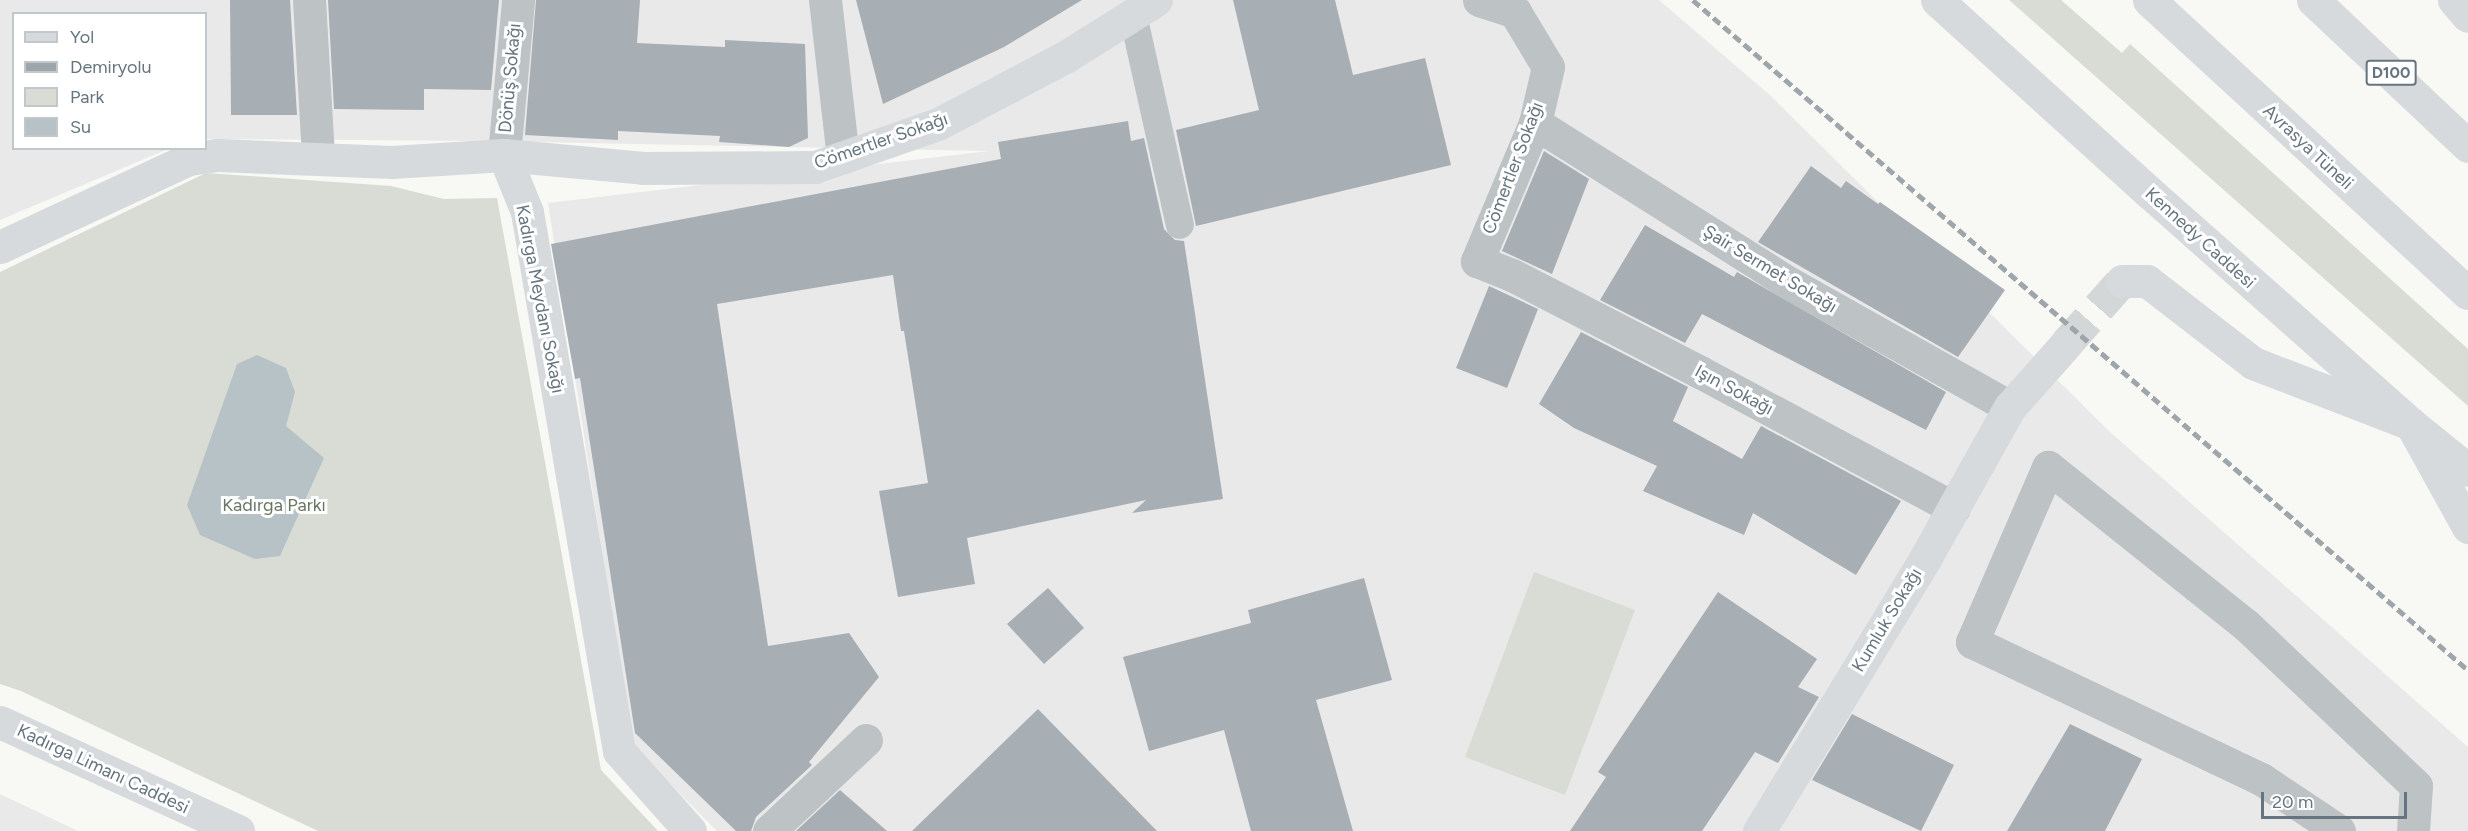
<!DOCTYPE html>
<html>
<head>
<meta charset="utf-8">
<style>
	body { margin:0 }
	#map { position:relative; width:2468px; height:831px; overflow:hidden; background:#f8f8f5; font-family:Figtree,sans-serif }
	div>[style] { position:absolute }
	.built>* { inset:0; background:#e9e9e9 }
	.green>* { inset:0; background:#d8dcd5 }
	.water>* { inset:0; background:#b6c2c6 }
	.building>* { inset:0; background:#a7aeb4 }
	.primary-tunnel>* { height:33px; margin-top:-16.5px; transform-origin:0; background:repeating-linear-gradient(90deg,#d3d7d7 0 33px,transparent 0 49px) }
	.lane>* { height:28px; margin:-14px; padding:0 14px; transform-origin:14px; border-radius:14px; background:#bdc2c5 }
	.street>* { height:33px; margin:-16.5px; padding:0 16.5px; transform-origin:16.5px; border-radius:16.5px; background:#bdc2c5 }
	.secondary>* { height:33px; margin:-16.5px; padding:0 16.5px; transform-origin:16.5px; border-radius:16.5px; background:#d6dadd }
	.primary>* { height:33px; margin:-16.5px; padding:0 16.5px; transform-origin:16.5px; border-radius:16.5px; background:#d6dadd }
	.highway>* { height:33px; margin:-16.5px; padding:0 16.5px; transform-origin:16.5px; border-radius:16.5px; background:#d6dadd }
	.rail>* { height:4.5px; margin-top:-2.25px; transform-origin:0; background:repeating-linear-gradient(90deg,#9fa6ab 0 9px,transparent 0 13.5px) }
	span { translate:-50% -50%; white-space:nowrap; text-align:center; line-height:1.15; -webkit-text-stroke:6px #fff; paint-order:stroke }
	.shield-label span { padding:2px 4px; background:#fff; border:2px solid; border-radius:4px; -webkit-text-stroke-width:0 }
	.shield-label { font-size:16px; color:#65747e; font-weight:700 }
	.street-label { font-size:18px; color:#65747e }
	.park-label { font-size:18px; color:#687764 }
	.legend { position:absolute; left:12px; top:12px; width:195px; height:138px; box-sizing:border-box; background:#fff; border:2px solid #c1c7cb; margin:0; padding:8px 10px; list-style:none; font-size:18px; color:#65747e }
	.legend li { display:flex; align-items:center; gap:12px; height:30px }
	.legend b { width:30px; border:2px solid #c1c7cb }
	.scale { position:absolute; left:2261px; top:792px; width:146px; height:27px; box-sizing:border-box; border:3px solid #65747e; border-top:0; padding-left:8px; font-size:18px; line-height:21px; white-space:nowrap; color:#65747e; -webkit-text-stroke:4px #fff; paint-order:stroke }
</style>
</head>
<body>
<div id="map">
	<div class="built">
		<i style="clip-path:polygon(0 0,1659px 0,1771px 96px,2110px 432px,2468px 747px,2468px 831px,717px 831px,632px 746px,548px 203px,989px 151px,484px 141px,206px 139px,206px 14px,14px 14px,14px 148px,168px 149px,0 220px)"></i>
		<i style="clip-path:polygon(0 794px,78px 831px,0 831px)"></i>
	</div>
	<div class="green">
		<i style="clip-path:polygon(2009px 0,2061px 0,2122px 53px,2130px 44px,2468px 349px,2468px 406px)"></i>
		<i style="clip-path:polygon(206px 173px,391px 186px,444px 199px,497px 198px,601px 770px,658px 831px,318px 831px,21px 691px,0 684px,0 272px)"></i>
		<i style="clip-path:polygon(1534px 572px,1635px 610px,1565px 795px,1465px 757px)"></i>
	</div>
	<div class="water">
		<i style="clip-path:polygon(257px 355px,286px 368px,295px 392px,286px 426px,324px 458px,280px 556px,255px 559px,200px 535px,187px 505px,237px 364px)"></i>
	</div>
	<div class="building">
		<i style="clip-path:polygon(230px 0,290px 0,297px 115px,231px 115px)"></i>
		<i style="clip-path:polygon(328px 0,499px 0,491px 90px,424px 89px,424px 110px,334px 109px)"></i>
		<i style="clip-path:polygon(536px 0,640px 0,637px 43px,725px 47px,725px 40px,805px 44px,808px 138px,789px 147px,719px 142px,720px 136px,618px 131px,618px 140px,525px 135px)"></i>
		<i style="clip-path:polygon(856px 0,1082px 0,1004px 47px,883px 104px)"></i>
		<i style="clip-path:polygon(1233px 0,1335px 0,1353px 75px,1425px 58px,1451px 165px,1196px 226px,1176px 130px,1259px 110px)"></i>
		<i style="clip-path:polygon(1128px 121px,1131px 141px,1144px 138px,1164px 229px,1175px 240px,1184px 241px,1223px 499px,1132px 513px,1146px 500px,967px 538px,975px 584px,898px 597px,879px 491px,928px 483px,904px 331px,901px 331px,893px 275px,717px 304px,768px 646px,849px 633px,879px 677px,809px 762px,812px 765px,756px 817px,751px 831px,736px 831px,635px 733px,580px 378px,575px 379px,551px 244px,1001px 159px,998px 142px)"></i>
		<i style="clip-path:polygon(1544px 151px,1589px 179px,1552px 274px,1502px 251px)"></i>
		<i style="clip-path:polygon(1811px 166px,1841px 188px,1846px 181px,1878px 204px,1880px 202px,2005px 290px,1958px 357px,1758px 242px)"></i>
		<i style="clip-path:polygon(1645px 225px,1734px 277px,1737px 272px,1946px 392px,1926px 430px,1702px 314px,1685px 343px,1600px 300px)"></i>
		<i style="clip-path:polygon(1489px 286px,1538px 309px,1507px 388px,1456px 368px)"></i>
		<i style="clip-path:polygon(1581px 332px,1688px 387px,1673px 421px,1742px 459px,1761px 426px,1901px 501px,1856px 575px,1753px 513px,1744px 535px,1643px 491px,1657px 466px,1574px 428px,1539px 404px)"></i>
		<i style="clip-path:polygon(1364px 578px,1392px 680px,1316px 700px,1353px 831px,1251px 831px,1224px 730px,1149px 751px,1123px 657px,1251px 623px,1248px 610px)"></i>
		<i style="clip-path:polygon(1048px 588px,1084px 628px,1044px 664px,1007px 624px)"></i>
		<i style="clip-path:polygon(1718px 592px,1817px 659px,1798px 687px,1819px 697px,1778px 763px,1755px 752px,1702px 831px,1570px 831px,1606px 777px,1598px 772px)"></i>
		<i style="clip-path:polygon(1038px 709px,1157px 831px,912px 831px)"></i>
		<i style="clip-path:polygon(1852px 714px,1954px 765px,1921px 831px,1812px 780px)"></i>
		<i style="clip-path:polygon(2070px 724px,2142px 759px,2105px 831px,2007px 831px)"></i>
		<i style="clip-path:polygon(840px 790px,887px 831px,796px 831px)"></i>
	</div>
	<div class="primary-tunnel">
		<i style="left:2066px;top:344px;width:84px;rotate:-48.4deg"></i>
	</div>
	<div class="lane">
		<i style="left:1133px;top:15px;width:215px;rotate:77.4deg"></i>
	</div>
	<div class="street">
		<i style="left:309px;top:0;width:157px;rotate:86.7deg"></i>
		<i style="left:825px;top:0;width:158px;rotate:83.5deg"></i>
		<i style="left:1479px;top:0;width:38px;rotate:18deg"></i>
		<i style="left:1515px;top:12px;width:64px;rotate:59deg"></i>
		<i style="left:1548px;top:67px;width:57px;rotate:103.1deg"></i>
		<i style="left:1535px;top:123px;width:150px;rotate:112.8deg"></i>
		<i style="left:1477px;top:261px;width:38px;rotate:22deg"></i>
		<i style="left:1512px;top:275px;width:212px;rotate:27.3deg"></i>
		<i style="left:1700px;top:372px;width:288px;rotate:28.2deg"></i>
		<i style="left:1535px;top:123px;width:300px;rotate:32.2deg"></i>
		<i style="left:1789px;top:283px;width:253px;rotate:29.3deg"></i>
		<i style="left:504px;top:155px;width:156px;rotate:-84.8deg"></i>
		<i style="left:769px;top:831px;width:133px;rotate:-43.2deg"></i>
		<i style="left:2339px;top:831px;width:94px;rotate:-146.3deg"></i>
		<i style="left:2261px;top:779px;width:320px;rotate:-154.6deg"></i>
		<i style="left:1972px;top:642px;width:191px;rotate:-66.5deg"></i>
		<i style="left:2048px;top:467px;width:253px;rotate:38.6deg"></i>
		<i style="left:2246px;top:625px;width:234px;rotate:43.4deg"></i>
		<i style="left:2416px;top:786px;width:45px;rotate:93.8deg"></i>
	</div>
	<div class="secondary">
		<i style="left:504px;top:155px;width:61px;rotate:68deg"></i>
		<i style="left:527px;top:212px;width:547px;rotate:80.31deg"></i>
		<i style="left:619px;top:751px;width:107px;rotate:48.4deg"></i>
		<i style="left:0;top:247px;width:208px;rotate:-25deg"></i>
		<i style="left:189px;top:159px;width:29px;rotate:-8deg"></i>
		<i style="left:218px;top:155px;width:174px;rotate:2.3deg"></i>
		<i style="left:392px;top:162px;width:112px;rotate:-3.6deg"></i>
		<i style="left:504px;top:155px;width:140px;rotate:5.3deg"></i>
		<i style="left:643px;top:168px;width:172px;rotate:-0.3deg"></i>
		<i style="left:815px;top:167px;width:130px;rotate:-19.3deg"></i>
		<i style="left:938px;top:124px;width:146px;rotate:-27.8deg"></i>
		<i style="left:1067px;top:56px;width:105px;rotate:-32.2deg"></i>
		<i style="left:0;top:722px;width:262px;rotate:24.6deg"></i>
		<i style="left:1759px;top:831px;width:321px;rotate:-58.6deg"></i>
		<i style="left:1926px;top:557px;width:172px;rotate:-60.8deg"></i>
	</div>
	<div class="primary">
		<i style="left:1937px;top:0;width:287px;rotate:42.2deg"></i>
		<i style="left:2150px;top:193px;width:349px;rotate:41.5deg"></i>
		<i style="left:2411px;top:424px;width:73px;rotate:38.9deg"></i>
		<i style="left:2122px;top:281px;width:25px"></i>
		<i style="left:2147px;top:281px;width:134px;rotate:37.7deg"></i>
		<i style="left:2253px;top:363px;width:169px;rotate:21.1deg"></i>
		<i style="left:2411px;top:424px;width:118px;rotate:61deg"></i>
		<i style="left:2010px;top:407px;width:84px;rotate:-48.4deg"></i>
	</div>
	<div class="highway">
		<i style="left:2149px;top:0;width:433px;rotate:42.6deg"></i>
		<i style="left:2313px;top:0;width:213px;rotate:43.3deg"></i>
		<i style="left:2454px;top:0;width:21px;rotate:49deg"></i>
	</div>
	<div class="rail">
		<i style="left:1693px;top:0;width:1024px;rotate:40.84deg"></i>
	</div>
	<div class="shield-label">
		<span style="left:2391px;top:73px">D100</span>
	</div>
	<div class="street-label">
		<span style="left:510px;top:78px;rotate:-85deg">Dönüş Sokağı</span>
		<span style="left:881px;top:141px;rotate:-19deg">Cömertler Sokağı</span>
		<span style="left:2308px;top:147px;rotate:43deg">Avrasya Tüneli</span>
		<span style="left:1513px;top:168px;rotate:-69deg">Cömertler Sokağı</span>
		<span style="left:2200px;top:238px;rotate:42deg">Kennedy Caddesi</span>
		<span style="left:1770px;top:269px;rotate:31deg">Şair Sermet Sokağı</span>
		<span style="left:540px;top:299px;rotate:79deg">Kadırga Meydanı Sokağı</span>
		<span style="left:1734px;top:390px;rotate:28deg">Işın Sokağı</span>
		<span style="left:1887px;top:620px;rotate:-59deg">Kumluk Sokağı</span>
		<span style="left:103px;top:769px;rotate:25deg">Kadırga Limanı Caddesi</span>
	</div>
	<div class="park-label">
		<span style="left:274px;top:505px">Kadırga Parkı</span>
	</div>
	<ul class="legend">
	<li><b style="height:8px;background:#d6dadd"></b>Yol</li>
	<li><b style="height:8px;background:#9fa6ab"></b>Demiryolu</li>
	<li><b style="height:16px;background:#d8dcd5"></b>Park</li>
	<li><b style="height:16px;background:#b6c2c6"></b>Su</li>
	</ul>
	<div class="scale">20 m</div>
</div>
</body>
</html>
